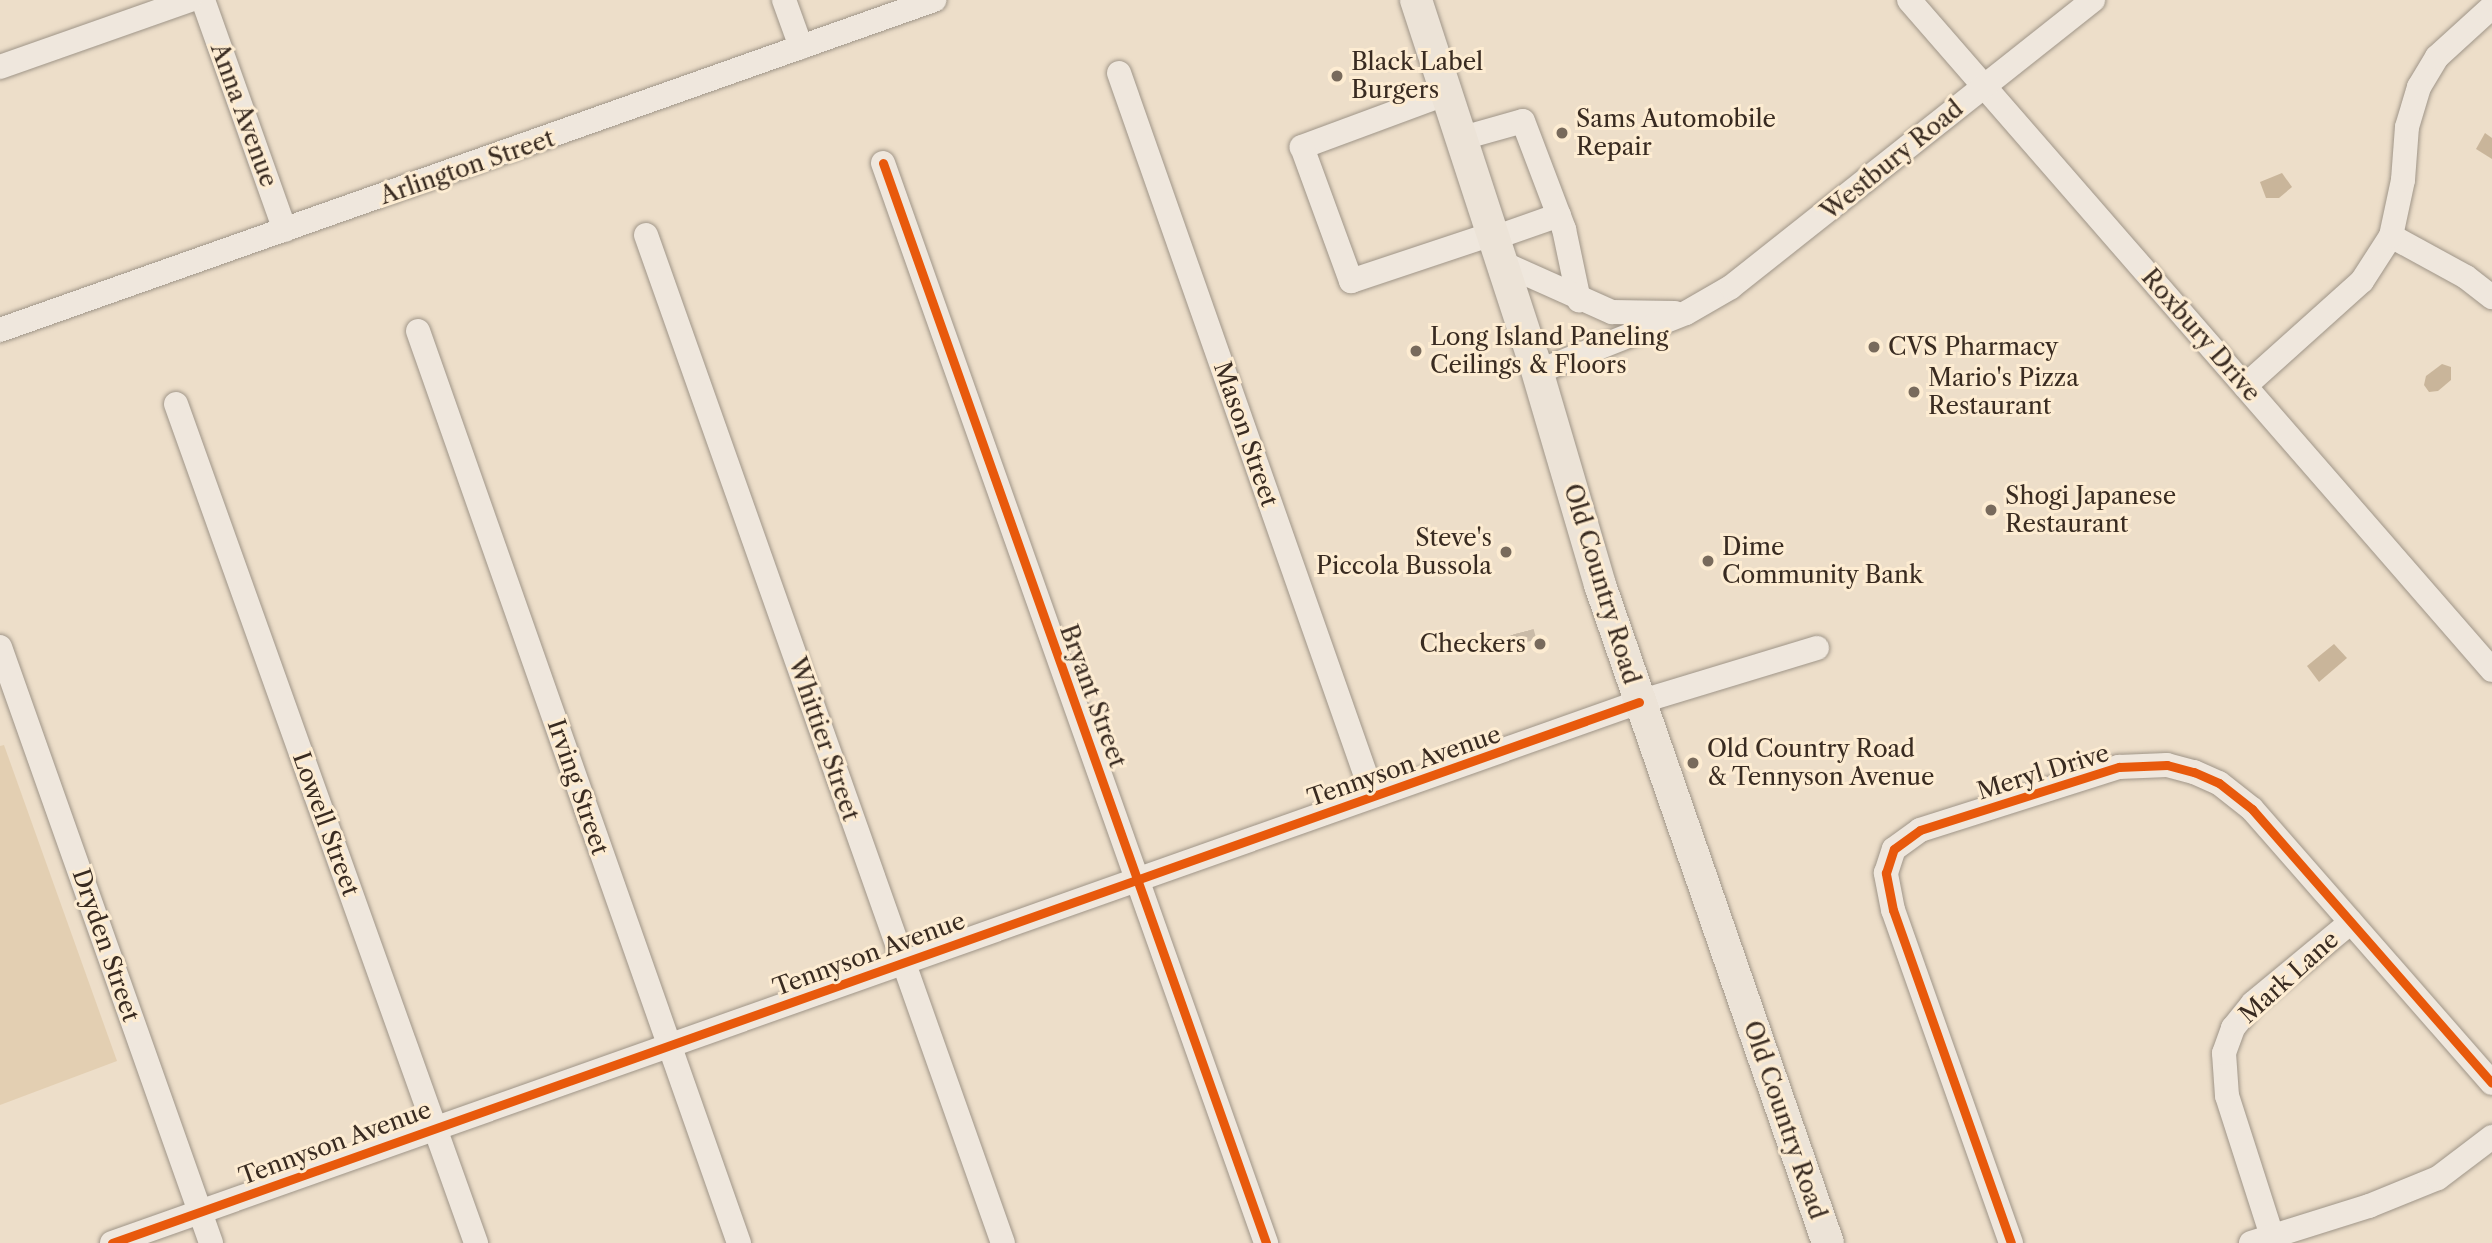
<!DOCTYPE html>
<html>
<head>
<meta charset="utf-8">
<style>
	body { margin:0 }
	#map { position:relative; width:2492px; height:1243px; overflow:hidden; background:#eddec9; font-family:"Libre Caslon Text",serif }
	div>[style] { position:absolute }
	.green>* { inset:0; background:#e3cfb2 }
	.water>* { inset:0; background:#c9b59a }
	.minor-tunnel>* { height:24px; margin-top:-12px; transform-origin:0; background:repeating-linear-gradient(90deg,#c9baa7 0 24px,transparent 0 36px) }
	.roads { filter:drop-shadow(0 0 2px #9f9588) drop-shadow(0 0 2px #9f9588) }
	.minor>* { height:24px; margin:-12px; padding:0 12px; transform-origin:12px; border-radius:12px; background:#efe7dd }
	.major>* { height:32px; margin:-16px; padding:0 16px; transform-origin:16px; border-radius:16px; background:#ece3d7 }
	.cycleway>* { height:9px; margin:-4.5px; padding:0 4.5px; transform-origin:4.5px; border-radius:4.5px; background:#e8590c }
	.dots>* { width:19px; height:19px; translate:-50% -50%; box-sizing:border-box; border:4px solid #fdecd2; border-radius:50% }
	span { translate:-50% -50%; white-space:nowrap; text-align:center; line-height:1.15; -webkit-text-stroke:6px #fdecd2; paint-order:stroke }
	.poi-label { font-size:24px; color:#392b21 }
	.left { translate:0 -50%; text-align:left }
	.right { translate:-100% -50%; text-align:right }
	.street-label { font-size:24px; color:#392b21 }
</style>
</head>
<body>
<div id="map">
	<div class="green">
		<i style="clip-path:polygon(4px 745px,117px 1061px,0 1105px,0 746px)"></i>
	</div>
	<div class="water">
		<i style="clip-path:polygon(2485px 133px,2492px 138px,2492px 159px,2476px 149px)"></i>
		<i style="clip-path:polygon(2282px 173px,2292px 187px,2279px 198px,2266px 198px,2260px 182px)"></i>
		<i style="clip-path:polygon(2442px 364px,2451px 367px,2451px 380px,2438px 391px,2429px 392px,2424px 385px,2426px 376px)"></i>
		<i style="clip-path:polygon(2334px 644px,2347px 658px,2319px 682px,2307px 666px)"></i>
	</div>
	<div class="minor-tunnel">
		<i style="left:1522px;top:632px;width:11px;rotate:75deg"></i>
	</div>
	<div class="roads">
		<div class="minor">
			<i style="left:203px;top:0;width:244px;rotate:70.4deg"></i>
			<i style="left:784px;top:0;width:50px;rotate:70.1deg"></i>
			<i style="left:1909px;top:0;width:888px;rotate:48.97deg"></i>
			<i style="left:0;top:67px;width:201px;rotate:-19.4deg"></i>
			<i style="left:1119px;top:73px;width:766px;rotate:70.64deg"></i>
			<i style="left:1445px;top:94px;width:153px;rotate:159.7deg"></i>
			<i style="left:1302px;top:147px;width:143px;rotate:69.9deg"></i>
			<i style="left:1351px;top:281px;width:145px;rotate:-18.4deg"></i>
			<i style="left:1459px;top:139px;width:66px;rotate:-15.7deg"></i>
			<i style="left:1523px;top:121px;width:116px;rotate:69.2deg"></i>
			<i style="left:1564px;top:229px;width:73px;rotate:78.1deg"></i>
			<i style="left:883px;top:163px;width:1146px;rotate:70.47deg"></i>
			<i style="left:646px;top:235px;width:1069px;rotate:70.5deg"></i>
			<i style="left:2391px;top:236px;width:85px;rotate:28.7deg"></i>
			<i style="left:2466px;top:277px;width:33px;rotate:38deg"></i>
			<i style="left:1491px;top:239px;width:72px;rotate:-19.4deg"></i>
			<i style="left:1500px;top:262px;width:123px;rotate:24.1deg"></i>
			<i style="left:1612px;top:312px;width:63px;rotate:0.9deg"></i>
			<i style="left:0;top:330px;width:991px;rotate:-19.46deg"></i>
			<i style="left:418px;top:331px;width:967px;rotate:70.61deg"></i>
			<i style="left:1537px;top:372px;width:160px;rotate:-21.6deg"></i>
			<i style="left:1686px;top:313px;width:52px;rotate:-30deg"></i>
			<i style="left:1731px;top:287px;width:462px;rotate:-38.4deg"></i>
			<i style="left:2245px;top:386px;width:157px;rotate:-41.9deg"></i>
			<i style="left:2362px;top:281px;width:54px;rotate:-57.2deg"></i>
			<i style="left:2391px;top:236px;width:57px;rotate:-77.9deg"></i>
			<i style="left:2403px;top:180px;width:53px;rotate:-85.7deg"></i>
			<i style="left:2407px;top:127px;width:42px;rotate:-73.3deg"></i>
			<i style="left:2419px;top:87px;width:35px;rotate:-59deg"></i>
			<i style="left:2437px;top:57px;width:74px;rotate:-42.3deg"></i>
			<i style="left:176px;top:404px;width:891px;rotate:70.32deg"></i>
			<i style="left:0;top:647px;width:632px;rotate:70.5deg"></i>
			<i style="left:2272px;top:1236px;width:147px;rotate:-107.8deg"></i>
			<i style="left:2227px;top:1096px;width:43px;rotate:-94deg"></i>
			<i style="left:2224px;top:1053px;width:27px;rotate:-70deg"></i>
			<i style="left:2233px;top:1028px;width:32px;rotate:-51deg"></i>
			<i style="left:2253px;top:1003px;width:127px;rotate:-39.6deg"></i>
			<i style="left:112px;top:1243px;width:1620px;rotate:-19.51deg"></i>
			<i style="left:1639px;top:702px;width:186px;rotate:-16.9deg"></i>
			<i style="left:2011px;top:1243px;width:353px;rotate:-109.5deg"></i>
			<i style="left:1893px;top:910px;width:38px;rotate:-101deg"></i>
			<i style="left:1886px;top:873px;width:25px;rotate:-72deg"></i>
			<i style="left:1894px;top:849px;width:32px;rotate:-36deg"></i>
			<i style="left:1920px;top:830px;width:209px;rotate:-17.6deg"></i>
			<i style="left:2119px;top:767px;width:48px;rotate:-2.4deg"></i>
			<i style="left:2167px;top:765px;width:28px;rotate:15deg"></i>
			<i style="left:2194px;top:772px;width:27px;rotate:24deg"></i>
			<i style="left:2219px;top:783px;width:42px;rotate:38.2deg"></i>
			<i style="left:2252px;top:809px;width:364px;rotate:48.8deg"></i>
			<i style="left:2251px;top:1243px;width:124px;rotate:-17.4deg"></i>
			<i style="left:2369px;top:1206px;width:74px;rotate:-22.1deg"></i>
			<i style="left:2438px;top:1178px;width:68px;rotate:-37.2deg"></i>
		</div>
		<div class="major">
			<i style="left:1416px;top:0;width:376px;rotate:71.9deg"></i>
			<i style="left:1533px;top:357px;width:238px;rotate:73.6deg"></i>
			<i style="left:1600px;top:585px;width:696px;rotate:70.89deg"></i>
		</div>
	</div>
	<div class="cycleway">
		<i style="left:883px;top:163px;width:1146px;rotate:70.47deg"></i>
		<i style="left:112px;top:1243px;width:1620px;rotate:-19.51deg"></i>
		<i style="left:2011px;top:1243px;width:353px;rotate:-109.5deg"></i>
		<i style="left:1893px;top:910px;width:38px;rotate:-101deg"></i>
		<i style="left:1886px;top:873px;width:25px;rotate:-72deg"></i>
		<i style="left:1894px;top:849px;width:32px;rotate:-36deg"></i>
		<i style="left:1920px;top:830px;width:209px;rotate:-17.6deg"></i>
		<i style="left:2119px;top:767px;width:48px;rotate:-2.4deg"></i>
		<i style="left:2167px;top:765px;width:28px;rotate:15deg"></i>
		<i style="left:2194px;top:772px;width:27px;rotate:24deg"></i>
		<i style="left:2219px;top:783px;width:42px;rotate:38.2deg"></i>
		<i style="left:2252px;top:809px;width:364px;rotate:48.8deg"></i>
	</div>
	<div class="dots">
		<i style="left:1337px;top:76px;background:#786a5c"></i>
		<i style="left:1562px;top:133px;background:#786a5c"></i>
		<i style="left:1874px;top:347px;background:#786a5c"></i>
		<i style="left:1416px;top:351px;background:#786a5c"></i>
		<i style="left:1914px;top:392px;background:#786a5c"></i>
		<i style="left:1991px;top:510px;background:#786a5c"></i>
		<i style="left:1506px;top:552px;background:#786a5c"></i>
		<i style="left:1708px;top:561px;background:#786a5c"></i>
		<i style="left:1540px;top:644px;background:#786a5c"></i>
		<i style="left:1693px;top:763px;background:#786a5c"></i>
	</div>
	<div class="poi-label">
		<span class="left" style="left:1351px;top:76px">Black Label<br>Burgers</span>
		<span class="left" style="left:1576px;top:133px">Sams Automobile<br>Repair</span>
		<span class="left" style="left:1430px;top:351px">Long Island Paneling<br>Ceilings &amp; Floors</span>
		<span class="left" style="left:1888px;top:347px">CVS Pharmacy</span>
		<span class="left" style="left:1928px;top:392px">Mario's Pizza<br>Restaurant</span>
		<span class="left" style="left:2005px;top:510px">Shogi Japanese<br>Restaurant</span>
		<span class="right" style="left:1492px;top:552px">Steve's<br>Piccola Bussola</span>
		<span class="left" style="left:1722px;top:561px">Dime<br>Community Bank</span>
		<span class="right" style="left:1526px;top:644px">Checkers</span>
		<span class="left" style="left:1707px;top:763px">Old Country Road<br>&amp; Tennyson Avenue</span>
	</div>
	<div class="street-label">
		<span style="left:244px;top:115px;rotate:70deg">Anna Avenue</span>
		<span style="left:1892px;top:160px;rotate:-39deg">Westbury Road</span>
		<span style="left:467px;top:167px;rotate:-19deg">Arlington Street</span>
		<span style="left:2201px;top:335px;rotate:49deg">Roxbury Drive</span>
		<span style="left:1246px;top:434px;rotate:71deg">Mason Street</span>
		<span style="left:1602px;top:584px;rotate:73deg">Old Country Road</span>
		<span style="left:1093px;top:696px;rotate:70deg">Bryant Street</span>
		<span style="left:824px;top:739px;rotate:71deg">Whittier Street</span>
		<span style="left:1404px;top:766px;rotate:-19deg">Tennyson Avenue</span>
		<span style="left:2043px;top:772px;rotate:-17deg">Meryl Drive</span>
		<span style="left:578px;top:787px;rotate:71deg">Irving Street</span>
		<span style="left:326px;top:824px;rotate:70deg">Lowell Street</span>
		<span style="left:106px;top:945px;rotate:71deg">Dryden Street</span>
		<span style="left:869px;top:954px;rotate:-20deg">Tennyson Avenue</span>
		<span style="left:2289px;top:977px;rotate:-42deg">Mark Lane</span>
		<span style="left:1785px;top:1120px;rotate:71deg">Old Country Road</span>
		<span style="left:335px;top:1143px;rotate:-20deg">Tennyson Avenue</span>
	</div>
</div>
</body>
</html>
